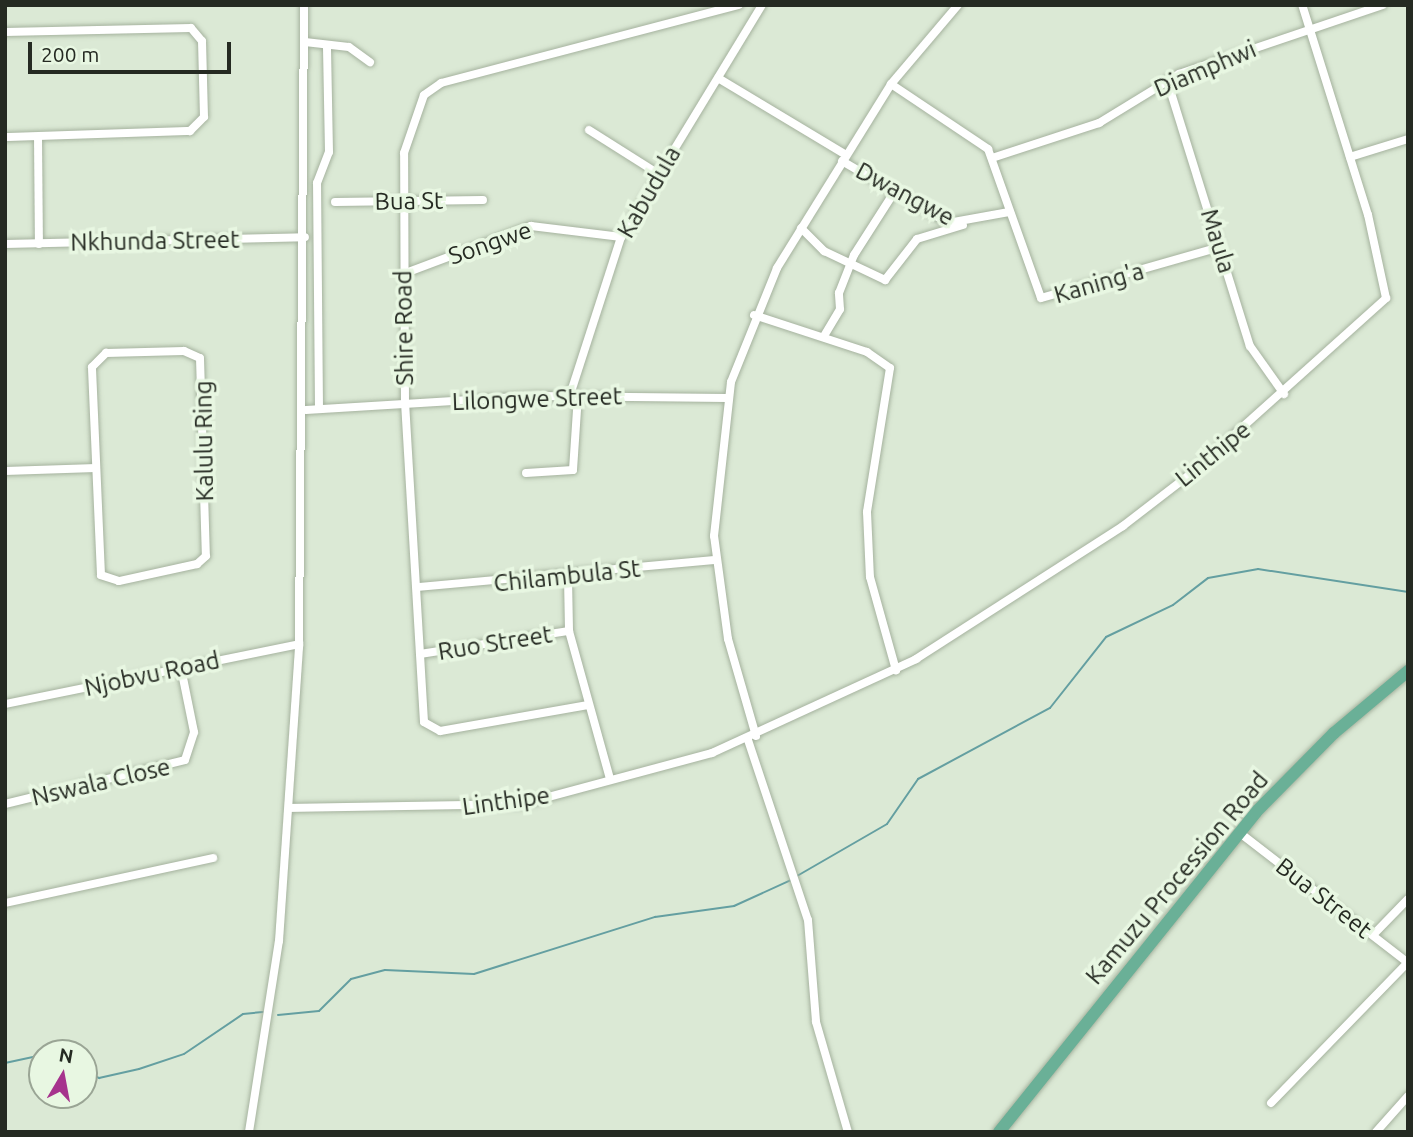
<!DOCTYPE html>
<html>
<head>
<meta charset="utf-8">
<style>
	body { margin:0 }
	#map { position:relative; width:1413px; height:1137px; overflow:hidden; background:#dbe9d5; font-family:Ubuntu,sans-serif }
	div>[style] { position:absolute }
	.stream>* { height:2px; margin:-1px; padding:0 1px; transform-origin:1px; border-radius:1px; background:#649fa1 }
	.roads { filter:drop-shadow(0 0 2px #a5b29e) drop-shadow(0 0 2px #a5b29e) }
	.minor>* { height:8px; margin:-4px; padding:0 4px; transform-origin:4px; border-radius:4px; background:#fff }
	.trunk>* { height:12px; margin:-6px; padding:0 6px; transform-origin:6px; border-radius:6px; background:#6ab097 }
	span { translate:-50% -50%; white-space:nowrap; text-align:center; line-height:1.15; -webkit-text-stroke:7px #e8f7e2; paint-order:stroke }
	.street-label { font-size:24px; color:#252a22 }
	.frame { position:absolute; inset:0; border:7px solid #252a22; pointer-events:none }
	.north { position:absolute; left:28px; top:1039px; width:70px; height:70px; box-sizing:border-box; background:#e8f7e2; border:2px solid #9aa595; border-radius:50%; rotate:10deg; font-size:19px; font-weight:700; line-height:28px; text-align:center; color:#252a22 }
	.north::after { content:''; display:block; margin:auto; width:24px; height:32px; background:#a6338d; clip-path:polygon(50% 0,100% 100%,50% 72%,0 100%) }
	.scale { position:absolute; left:28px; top:42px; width:203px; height:32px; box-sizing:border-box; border:4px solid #252a22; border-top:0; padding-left:9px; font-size:21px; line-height:24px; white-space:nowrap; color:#252a22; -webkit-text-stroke:5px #e8f7e2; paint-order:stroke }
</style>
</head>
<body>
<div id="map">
	<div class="stream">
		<i style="left:797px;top:876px;width:104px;rotate:-30deg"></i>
		<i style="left:887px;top:824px;width:55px;rotate:-55.4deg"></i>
		<i style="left:918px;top:779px;width:150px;rotate:-28.3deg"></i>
		<i style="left:1050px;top:708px;width:90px;rotate:-51.7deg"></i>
		<i style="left:1106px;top:637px;width:74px;rotate:-25.5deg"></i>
		<i style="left:1173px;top:605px;width:44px;rotate:-37.6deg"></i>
		<i style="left:1208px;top:578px;width:51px;rotate:-10.2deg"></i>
		<i style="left:1258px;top:569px;width:152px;rotate:8.7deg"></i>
		<i style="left:278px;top:1015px;width:41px;rotate:-5.6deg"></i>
		<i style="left:319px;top:1011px;width:45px;rotate:-45deg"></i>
		<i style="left:351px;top:979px;width:35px;rotate:-15deg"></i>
		<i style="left:385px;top:970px;width:89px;rotate:2.6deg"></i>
		<i style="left:474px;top:974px;width:190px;rotate:-17.5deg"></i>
		<i style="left:655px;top:917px;width:80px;rotate:-7.9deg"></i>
		<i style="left:734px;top:906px;width:63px;rotate:-24.5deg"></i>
		<i style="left:5px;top:1063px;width:38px;rotate:-12deg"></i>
		<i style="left:84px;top:1071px;width:17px;rotate:25deg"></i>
		<i style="left:99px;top:1078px;width:41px;rotate:-12.7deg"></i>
		<i style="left:139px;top:1069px;width:47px;rotate:-18.4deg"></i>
		<i style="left:184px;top:1054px;width:71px;rotate:-34.1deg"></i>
		<i style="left:243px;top:1014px;width:20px;rotate:-6deg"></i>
	</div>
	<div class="roads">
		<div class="minor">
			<i style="left:5px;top:32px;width:186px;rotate:-1.2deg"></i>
			<i style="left:191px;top:28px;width:17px;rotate:50deg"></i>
			<i style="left:202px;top:41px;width:76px;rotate:88.5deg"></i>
			<i style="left:204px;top:117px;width:20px;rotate:135deg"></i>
			<i style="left:190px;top:131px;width:185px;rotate:178.1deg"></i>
			<i style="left:305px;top:42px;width:44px;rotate:6.5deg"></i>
			<i style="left:349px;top:47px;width:26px;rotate:36deg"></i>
			<i style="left:718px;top:78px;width:149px;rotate:31deg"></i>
			<i style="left:1167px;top:80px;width:279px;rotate:72.7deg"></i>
			<i style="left:1250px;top:346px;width:59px;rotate:54.7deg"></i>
			<i style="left:891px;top:84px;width:117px;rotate:33.8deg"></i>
			<i style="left:988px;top:149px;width:158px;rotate:70.4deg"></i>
			<i style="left:1041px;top:298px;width:186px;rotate:-15.9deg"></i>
			<i style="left:589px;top:130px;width:80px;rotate:32.3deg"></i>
			<i style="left:38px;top:137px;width:107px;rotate:89.5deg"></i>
			<i style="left:1350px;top:157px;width:61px;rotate:-17.2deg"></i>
			<i style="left:992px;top:158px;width:113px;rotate:-18.1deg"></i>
			<i style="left:1099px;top:123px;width:94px;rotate:-31.5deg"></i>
			<i style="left:1179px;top:74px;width:215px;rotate:-18.7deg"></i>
			<i style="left:842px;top:161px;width:123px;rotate:30.3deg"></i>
			<i style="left:948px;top:223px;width:62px;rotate:-10.2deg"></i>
			<i style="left:335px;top:202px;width:148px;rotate:-0.8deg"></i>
			<i style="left:801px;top:228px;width:33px;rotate:45deg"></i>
			<i style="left:824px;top:251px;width:68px;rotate:25.4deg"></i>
			<i style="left:885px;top:280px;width:52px;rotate:-52deg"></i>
			<i style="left:917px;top:239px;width:48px;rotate:-16.9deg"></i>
			<i style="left:5px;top:244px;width:300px;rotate:-1.3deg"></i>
			<i style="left:403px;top:274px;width:137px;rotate:-20.6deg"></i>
			<i style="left:531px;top:226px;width:91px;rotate:7deg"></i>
			<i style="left:754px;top:315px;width:119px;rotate:18.1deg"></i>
			<i style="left:867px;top:352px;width:28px;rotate:35deg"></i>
			<i style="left:890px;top:368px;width:146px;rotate:99.1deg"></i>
			<i style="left:867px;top:512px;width:65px;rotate:87.4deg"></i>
			<i style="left:870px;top:577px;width:97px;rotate:74.4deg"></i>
			<i style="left:824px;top:336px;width:31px;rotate:-59deg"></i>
			<i style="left:840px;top:309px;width:16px;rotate:-94deg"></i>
			<i style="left:839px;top:293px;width:41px;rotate:-68.5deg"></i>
			<i style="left:854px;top:255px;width:76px;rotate:-57.4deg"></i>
			<i style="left:106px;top:353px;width:78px;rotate:-1.5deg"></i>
			<i style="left:184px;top:351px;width:17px;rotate:24deg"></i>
			<i style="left:200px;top:358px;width:198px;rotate:88.3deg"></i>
			<i style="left:206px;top:556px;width:12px;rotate:138deg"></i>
			<i style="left:197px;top:564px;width:80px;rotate:167.7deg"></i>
			<i style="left:119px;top:581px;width:19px;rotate:-162deg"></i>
			<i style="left:101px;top:575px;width:208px;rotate:-92.5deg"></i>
			<i style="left:92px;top:367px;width:20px;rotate:-45deg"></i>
			<i style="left:570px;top:395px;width:166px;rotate:-72.1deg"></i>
			<i style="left:621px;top:237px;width:271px;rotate:-58.7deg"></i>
			<i style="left:319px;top:409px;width:226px;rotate:-90.5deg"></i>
			<i style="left:317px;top:183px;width:33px;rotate:-69deg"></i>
			<i style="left:329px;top:152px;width:107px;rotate:-91.1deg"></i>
			<i style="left:306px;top:410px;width:229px;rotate:-3.5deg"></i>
			<i style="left:535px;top:396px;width:192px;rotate:0.6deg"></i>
			<i style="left:5px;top:471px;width:91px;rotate:-1.9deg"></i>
			<i style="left:526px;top:473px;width:47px;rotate:-3.7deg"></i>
			<i style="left:573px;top:470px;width:75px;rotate:-86.2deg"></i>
			<i style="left:568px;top:578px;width:53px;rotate:88.9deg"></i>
			<i style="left:569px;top:631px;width:154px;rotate:74.5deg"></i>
			<i style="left:418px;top:587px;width:299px;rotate:-5.2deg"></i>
			<i style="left:420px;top:654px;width:151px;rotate:-8.8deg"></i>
			<i style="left:5px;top:704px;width:300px;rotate:-11.5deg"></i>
			<i style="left:588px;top:705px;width:150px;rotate:170deg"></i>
			<i style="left:440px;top:731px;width:18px;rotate:-151deg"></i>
			<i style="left:424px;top:722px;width:318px;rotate:-93.4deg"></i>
			<i style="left:405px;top:405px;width:252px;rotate:-90.2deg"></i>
			<i style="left:404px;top:153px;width:61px;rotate:-71deg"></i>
			<i style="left:424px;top:95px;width:21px;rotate:-35deg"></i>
			<i style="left:441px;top:83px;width:308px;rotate:-14.7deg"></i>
			<i style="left:756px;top:736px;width:101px;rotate:-106.1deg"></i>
			<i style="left:728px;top:639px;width:104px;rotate:-97.7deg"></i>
			<i style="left:714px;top:536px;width:155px;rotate:-83.7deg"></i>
			<i style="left:731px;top:382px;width:123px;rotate:-68deg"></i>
			<i style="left:777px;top:268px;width:216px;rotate:-58.2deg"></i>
			<i style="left:891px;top:84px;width:104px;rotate:-49.7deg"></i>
			<i style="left:748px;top:740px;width:190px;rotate:71.6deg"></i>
			<i style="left:808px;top:920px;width:102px;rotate:85.5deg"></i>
			<i style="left:816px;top:1022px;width:115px;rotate:73.8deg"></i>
			<i style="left:5px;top:804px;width:185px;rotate:-13.7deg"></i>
			<i style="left:185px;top:760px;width:29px;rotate:-72deg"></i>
			<i style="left:194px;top:732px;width:65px;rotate:-101.5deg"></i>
			<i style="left:290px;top:808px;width:232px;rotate:-1deg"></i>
			<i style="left:522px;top:804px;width:197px;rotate:-15deg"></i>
			<i style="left:712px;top:753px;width:225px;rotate:-24.7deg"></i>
			<i style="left:916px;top:659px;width:246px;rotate:-32.7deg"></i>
			<i style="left:1123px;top:526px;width:83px;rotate:-37.7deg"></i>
			<i style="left:1189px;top:475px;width:265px;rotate:-41.9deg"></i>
			<i style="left:1386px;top:298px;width:85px;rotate:-102.2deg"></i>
			<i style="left:1368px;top:215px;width:220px;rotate:-107.4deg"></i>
			<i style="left:1240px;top:833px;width:212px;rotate:37.7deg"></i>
			<i style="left:5px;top:903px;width:213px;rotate:-12.2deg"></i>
			<i style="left:1373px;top:935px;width:50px;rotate:-45.8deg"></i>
			<i style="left:1271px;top:1103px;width:195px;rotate:-45.8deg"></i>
			<i style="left:249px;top:1132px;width:193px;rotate:-81.1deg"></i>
			<i style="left:279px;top:941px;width:298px;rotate:-86.1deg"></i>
			<i style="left:299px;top:644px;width:639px;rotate:-89.55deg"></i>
			<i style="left:1376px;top:1132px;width:48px;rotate:-48.4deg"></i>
		</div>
		<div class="trunk">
			<i style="left:999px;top:1132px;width:410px;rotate:-51.2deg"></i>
			<i style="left:1256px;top:812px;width:111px;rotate:-45.4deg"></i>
			<i style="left:1334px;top:733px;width:97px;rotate:-40deg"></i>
		</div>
	</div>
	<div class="street-label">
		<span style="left:1205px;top:69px;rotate:-23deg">Diamphwi</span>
		<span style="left:649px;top:192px;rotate:-60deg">Kabudula</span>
		<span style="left:905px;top:194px;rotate:28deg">Dwangwe</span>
		<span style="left:409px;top:201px;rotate:-1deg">Bua St</span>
		<span style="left:155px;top:241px;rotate:-1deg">Nkhunda Street</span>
		<span style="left:1218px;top:241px;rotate:73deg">Maula</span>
		<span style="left:490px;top:243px;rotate:-19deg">Songwe</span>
		<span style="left:1099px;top:283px;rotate:-16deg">Kaning'a</span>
		<span style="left:404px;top:328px;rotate:-91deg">Shire Road</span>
		<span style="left:537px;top:399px;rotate:-2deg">Lilongwe Street</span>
		<span style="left:204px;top:441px;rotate:-91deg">Kalulu Ring</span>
		<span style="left:1213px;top:454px;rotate:-39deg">Linthipe</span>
		<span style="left:567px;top:576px;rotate:-6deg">Chilambula St</span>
		<span style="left:495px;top:643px;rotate:-9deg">Ruo Street</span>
		<span style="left:152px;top:674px;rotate:-12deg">Njobvu Road</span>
		<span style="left:101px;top:782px;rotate:-13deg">Nswala Close</span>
		<span style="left:506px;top:801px;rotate:-8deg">Linthipe</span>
		<span style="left:1177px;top:878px;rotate:-50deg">Kamuzu Procession Road</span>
		<span style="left:1324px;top:898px;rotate:38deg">Bua Street</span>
	</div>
	<div class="frame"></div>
	<div class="north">N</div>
	<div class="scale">200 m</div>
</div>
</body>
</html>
